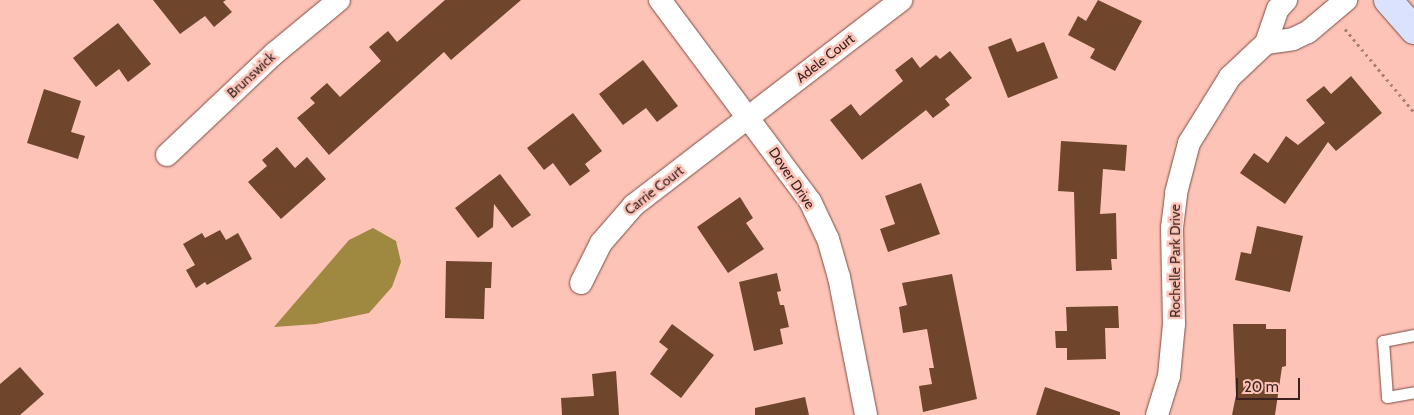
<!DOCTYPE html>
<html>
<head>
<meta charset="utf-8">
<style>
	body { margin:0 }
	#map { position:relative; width:1414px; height:415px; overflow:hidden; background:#fdc3b7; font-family:Cabin,sans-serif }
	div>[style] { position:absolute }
	.water>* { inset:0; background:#9f883f }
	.building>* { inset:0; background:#6f452c }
	.path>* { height:3px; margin-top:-1.5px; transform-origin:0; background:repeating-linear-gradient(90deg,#aa7f76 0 2.5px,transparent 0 6.5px) }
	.roads { filter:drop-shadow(0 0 1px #7d4c43) drop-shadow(0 0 1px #7d4c43) }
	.lane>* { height:11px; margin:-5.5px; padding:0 5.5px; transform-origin:5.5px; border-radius:5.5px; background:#fff }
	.street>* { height:22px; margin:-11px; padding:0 11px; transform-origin:11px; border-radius:11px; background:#fff }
	.secondary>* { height:28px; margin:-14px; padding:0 14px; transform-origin:14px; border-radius:14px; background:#dbe2fe }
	span { translate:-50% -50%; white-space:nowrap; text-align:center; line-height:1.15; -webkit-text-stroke:5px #fdc3b7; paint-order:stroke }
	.street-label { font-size:14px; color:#39231f }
	.scale { position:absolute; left:1236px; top:378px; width:64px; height:22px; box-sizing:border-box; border:2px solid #39231f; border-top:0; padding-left:6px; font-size:15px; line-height:18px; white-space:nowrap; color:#39231f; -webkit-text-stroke:4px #fdc3b7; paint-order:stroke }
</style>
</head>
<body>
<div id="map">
	<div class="water">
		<i style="clip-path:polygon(373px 228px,396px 241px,401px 262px,392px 287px,369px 313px,316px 324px,274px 327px,349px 240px)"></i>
	</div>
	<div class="building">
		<i style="clip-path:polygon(153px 0,226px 0,223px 2px,232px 12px,214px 27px,205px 16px,180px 34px)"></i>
		<i style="clip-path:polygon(445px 0,521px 0,451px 60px,444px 52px,329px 155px,297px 118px,315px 103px,310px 98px,327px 83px,340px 97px,381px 61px,369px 47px,388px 31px,397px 42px)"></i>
		<i style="clip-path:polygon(1098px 0,1142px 21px,1115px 71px,1090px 58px,1095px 49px,1068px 35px,1078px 16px,1086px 21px)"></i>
		<i style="clip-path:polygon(118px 23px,151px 64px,128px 82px,119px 69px,96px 87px,73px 58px)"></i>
		<i style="clip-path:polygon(1011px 38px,1017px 52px,1044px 42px,1058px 78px,1008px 98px,988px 47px)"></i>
		<i style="clip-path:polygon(950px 51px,972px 78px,945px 99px,950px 105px,933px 118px,926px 110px,862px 160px,830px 120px,851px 104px,860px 116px,903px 81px,895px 70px,912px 57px,920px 68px,936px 55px,940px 59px)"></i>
		<i style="clip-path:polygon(643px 60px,678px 106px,657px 122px,646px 108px,623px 125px,599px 94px)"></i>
		<i style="clip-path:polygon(1351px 76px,1382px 113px,1336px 151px,1328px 142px,1285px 204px,1240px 173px,1254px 153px,1268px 163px,1286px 136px,1298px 145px,1325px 123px,1306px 100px,1324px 86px,1331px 94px)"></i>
		<i style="clip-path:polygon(44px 89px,81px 101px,71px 132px,85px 136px,78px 159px,27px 143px)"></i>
		<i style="clip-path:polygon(573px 113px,602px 151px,585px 164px,590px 171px,570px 186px,553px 163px,544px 170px,527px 148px)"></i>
		<i style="clip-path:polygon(1061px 141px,1127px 145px,1125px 171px,1103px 169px,1100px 214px,1116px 213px,1117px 259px,1111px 259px,1112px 270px,1076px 271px,1074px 192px,1058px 191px)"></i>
		<i style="clip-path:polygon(277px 147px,295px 168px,307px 157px,326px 179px,281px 219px,248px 182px,267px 166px,262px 160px)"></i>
		<i style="clip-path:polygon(500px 174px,531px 215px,512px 228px,494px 204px,493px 227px,478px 238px,455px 208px)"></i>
		<i style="clip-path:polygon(921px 183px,940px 234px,888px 252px,880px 229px,895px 224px,885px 196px)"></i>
		<i style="clip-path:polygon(740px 197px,753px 218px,746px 223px,764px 249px,728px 273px,697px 227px)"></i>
		<i style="clip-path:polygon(1257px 226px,1303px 236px,1290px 292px,1235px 280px,1241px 252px,1251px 254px)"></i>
		<i style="clip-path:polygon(220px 230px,226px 240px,238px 233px,252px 259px,207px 285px,205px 282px,196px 288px,186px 270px,195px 265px,183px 244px,202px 233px,205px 238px)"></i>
		<i style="clip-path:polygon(446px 261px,492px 262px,491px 288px,485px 288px,484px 319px,445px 318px)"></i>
		<i style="clip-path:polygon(777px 273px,781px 291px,777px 292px,780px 305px,784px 305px,789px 327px,780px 329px,783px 344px,754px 351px,739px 282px)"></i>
		<i style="clip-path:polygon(952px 274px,977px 399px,923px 412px,919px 386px,932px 384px,929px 368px,934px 368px,927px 329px,903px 333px,899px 307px,907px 305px,902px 283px)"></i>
		<i style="clip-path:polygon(1118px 306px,1119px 328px,1105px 328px,1106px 359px,1067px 360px,1067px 348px,1056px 348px,1055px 331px,1067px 331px,1066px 307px)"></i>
		<i style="clip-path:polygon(672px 324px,714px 355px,681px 398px,650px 374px,668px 349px,659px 342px)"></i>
		<i style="clip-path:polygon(1233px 324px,1266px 324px,1266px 329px,1286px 329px,1286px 366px,1282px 367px,1275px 415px,1232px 415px,1236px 395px)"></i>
		<i style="clip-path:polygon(20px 367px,44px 394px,20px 415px,0 415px,0 384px)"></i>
		<i style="clip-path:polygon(616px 371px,619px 415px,562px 415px,561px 398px,594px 396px,592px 374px)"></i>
		<i style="clip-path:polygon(1045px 387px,1120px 412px,1120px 415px,1036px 415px)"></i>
		<i style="clip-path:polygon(805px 397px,809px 415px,755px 415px,755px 408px)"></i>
	</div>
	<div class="path">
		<i style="left:1345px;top:29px;width:108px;rotate:50.3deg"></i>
	</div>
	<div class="roads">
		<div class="lane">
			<i style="left:1414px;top:335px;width:32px;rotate:169deg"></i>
			<i style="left:1383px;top:341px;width:56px;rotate:85.9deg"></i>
			<i style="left:1387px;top:397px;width:27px;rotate:-10deg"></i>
		</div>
		<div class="street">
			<i style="left:660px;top:0;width:251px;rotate:53.3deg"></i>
			<i style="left:810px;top:201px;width:42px;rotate:64.7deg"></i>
			<i style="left:828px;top:239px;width:40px;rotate:74deg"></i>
			<i style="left:839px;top:277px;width:141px;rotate:78.9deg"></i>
			<i style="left:1266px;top:43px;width:27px;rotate:-8deg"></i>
			<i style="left:1293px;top:39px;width:17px;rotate:-25deg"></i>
			<i style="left:1308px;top:32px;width:50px;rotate:-40.1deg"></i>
			<i style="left:167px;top:155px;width:149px;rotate:-43.4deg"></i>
			<i style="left:275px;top:53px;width:83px;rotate:-39.6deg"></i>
			<i style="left:581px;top:283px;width:45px;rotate:-63.4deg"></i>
			<i style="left:601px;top:243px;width:50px;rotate:-49deg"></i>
			<i style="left:634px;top:205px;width:337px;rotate:-37.5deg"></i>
			<i style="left:1157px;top:415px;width:41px;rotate:-72.9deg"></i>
			<i style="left:1169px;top:376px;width:52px;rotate:-84.5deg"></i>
			<i style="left:1174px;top:324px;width:96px;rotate:-91.2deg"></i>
			<i style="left:1172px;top:228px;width:35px;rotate:-83deg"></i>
			<i style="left:1176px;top:193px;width:52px;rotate:-75.4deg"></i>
			<i style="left:1189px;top:143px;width:78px;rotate:-58.2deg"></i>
			<i style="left:1230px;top:77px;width:50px;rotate:-43.4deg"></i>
			<i style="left:1266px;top:43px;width:36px;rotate:-71deg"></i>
			<i style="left:1278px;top:9px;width:12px;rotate:-48deg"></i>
		</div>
		<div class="secondary">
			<i style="left:1388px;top:0;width:40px;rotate:49deg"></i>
		</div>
	</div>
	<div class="street-label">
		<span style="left:825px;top:58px;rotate:-38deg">Adele Court</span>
		<span style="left:251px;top:75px;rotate:-43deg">Brunswick</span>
		<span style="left:792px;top:178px;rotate:56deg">Dover Drive</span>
		<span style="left:654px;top:190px;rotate:-38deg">Carrie Court</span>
		<span style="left:1175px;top:261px;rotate:-90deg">Rochelle Park Drive</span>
	</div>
	<div class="scale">20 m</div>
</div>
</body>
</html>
